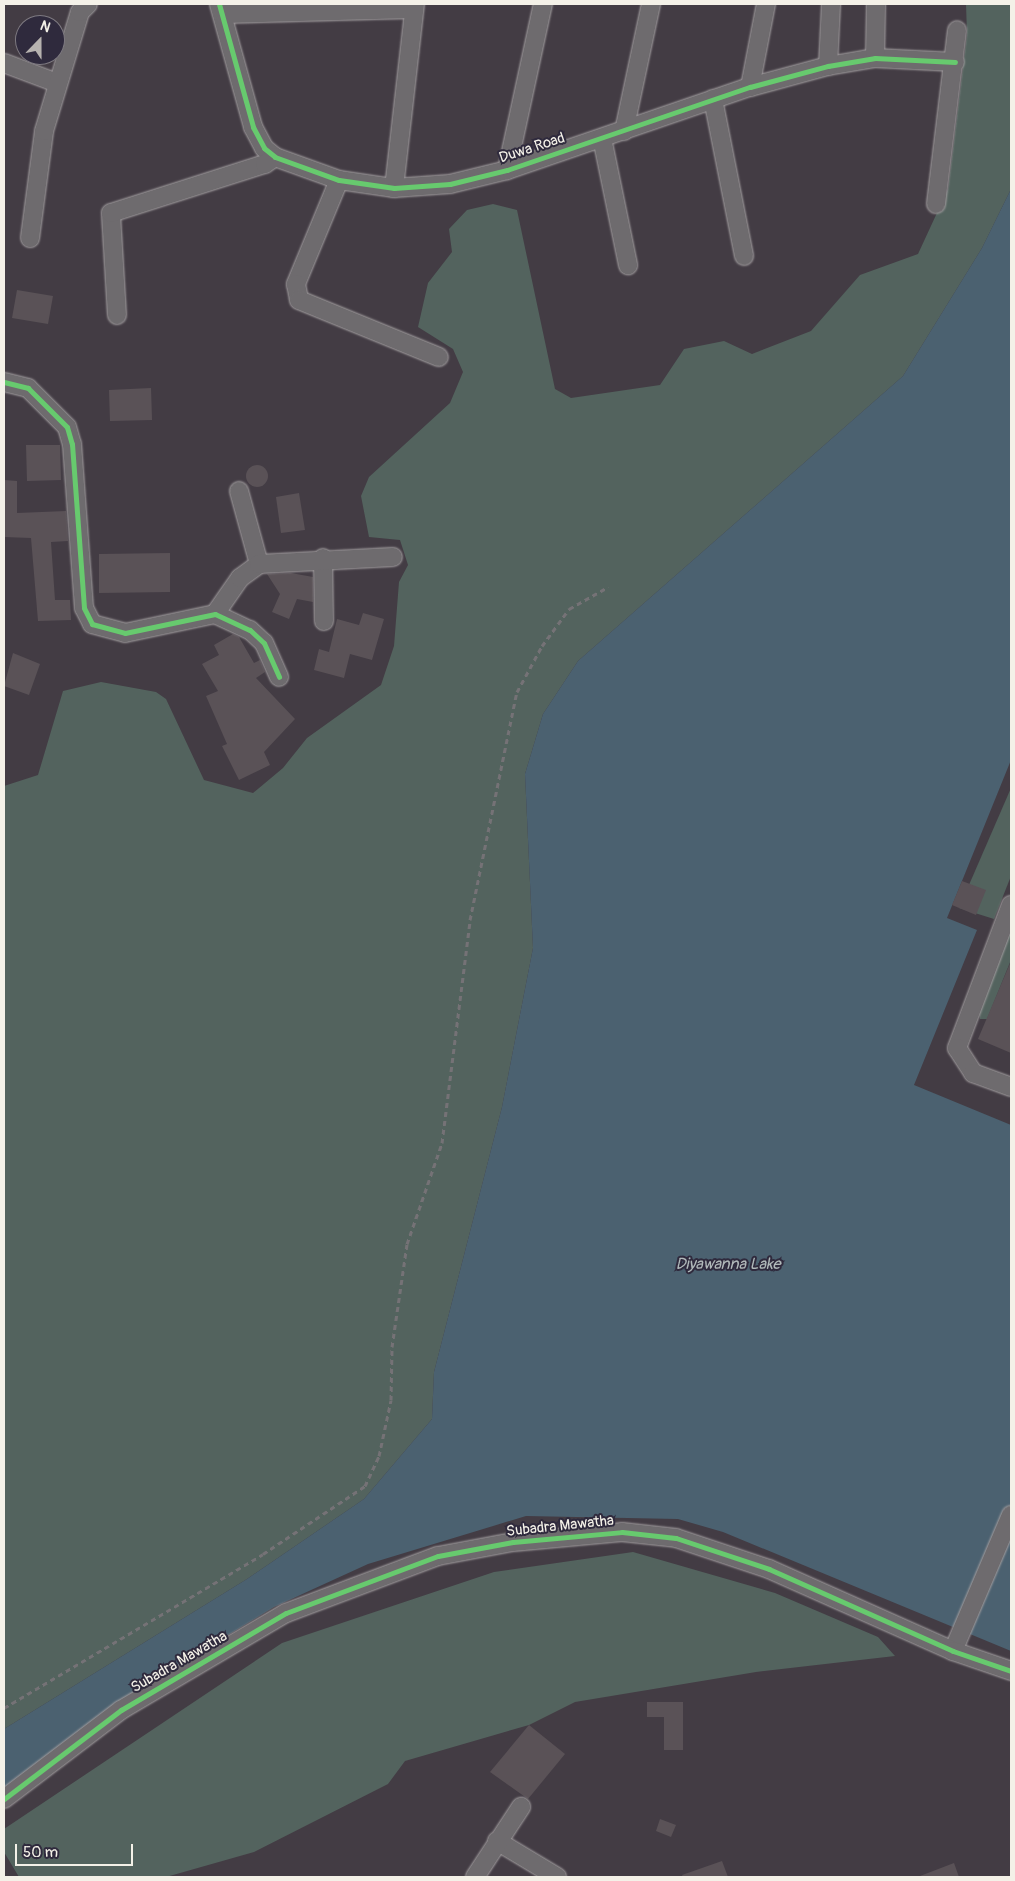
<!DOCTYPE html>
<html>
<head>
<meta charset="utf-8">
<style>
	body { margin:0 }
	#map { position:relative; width:1015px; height:1881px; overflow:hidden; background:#433c44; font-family:Pangolin,sans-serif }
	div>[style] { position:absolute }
	.green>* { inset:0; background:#53635e }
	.water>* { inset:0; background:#4b6170 }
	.building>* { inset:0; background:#5a5257 }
	.round { border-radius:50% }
	.path>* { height:3px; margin-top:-1.5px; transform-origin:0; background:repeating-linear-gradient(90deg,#757276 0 5px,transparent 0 9px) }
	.roads { filter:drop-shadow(0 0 1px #a29ea0) drop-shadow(0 0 1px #a29ea0) }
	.minor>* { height:18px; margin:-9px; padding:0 9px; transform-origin:9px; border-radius:9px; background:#6e6b6e }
	.cycleway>* { height:5px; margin:-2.5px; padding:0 2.5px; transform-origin:2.5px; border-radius:2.5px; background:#67ca6e }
	span { translate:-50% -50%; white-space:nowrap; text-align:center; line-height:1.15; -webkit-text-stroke:4px #2f2a3d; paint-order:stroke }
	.street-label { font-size:15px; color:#f4f1e8 }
	.water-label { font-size:16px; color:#b1b9ba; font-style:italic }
	.frame { position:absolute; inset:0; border:5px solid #f4f1e8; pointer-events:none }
	.north { position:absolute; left:15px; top:15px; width:50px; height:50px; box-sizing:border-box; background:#2f2a3d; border:1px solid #7e7a81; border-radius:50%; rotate:22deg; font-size:14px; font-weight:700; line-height:20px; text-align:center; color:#f4f1e8 }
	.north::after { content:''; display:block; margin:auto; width:18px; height:22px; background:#b6b2af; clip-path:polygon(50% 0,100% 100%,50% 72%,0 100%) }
	.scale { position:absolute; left:15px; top:1844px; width:118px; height:22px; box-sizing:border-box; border:2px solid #f4f1e8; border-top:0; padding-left:6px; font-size:15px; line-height:18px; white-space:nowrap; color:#f4f1e8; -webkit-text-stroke:4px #2f2a3d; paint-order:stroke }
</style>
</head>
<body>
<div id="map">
	<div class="green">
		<i style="clip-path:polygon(966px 4px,1011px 4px,1011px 189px,982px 248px,903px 376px,578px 661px,543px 714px,525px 774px,533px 948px,502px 1107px,434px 1372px,432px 1419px,364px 1499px,247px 1579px,4px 1729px,4px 786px,38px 775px,63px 691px,101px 682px,156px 692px,166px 699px,204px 780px,253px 793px,283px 768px,307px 738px,381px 685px,394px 646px,399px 582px,408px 565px,400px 540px,369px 537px,361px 496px,369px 477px,450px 403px,463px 372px,453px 349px,418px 327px,428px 283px,452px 252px,449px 229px,467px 210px,493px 204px,517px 210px,555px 389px,571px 398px,660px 385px,684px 349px,724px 341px,752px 354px,811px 331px,860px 275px,918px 254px,948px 189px,967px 34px)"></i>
		<i style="clip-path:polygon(1011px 788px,1011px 876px,994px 919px,959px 908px)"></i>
		<i style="clip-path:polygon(1011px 929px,1011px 960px,987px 1019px,980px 1019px,979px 1011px)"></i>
		<i style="clip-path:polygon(633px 1552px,775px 1593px,878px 1637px,895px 1656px,756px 1672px,575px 1702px,529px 1725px,405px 1761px,388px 1784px,254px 1852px,166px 1877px,19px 1877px,4px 1852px,4px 1829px,282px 1643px,494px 1572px)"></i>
	</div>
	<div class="water">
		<i style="clip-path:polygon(1011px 189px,1011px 760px,947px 918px,977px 930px,914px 1085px,1011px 1125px,1011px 1651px,723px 1532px,678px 1519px,526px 1516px,368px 1564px,274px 1607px,125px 1698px,4px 1792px,4px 1729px,247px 1579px,364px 1499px,432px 1419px,434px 1372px,502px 1107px,533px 948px,525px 774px,543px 714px,578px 661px,903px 376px,982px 248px)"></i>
	</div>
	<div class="building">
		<i style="clip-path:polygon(17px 290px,53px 296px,48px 324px,12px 318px)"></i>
		<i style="clip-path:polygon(151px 388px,152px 420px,110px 421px,109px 390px)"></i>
		<i style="clip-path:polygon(26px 445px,60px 445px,61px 480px,27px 481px)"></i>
		<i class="round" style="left:246px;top:465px;width:22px;height:22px"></i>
		<i style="clip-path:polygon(4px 480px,17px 481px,17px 513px,66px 511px,68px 541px,51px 542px,55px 600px,70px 600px,71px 620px,38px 621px,31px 538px,4px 537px)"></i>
		<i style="clip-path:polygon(299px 493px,305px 530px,281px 533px,276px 497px)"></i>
		<i style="clip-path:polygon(170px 553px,170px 592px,99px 593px,99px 554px)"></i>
		<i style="clip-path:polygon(291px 573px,313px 577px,313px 602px,297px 599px,289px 619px,272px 612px,280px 594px,267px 574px)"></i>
		<i style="clip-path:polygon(363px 613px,384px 619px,372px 660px,350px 654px,344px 678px,314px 670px,319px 649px,329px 652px,337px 619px,359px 625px)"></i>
		<i style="clip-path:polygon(233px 634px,239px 637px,254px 663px,260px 660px,265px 672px,256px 678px,295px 719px,264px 752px,270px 765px,239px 780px,222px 746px,227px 744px,206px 696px,218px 691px,202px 664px,219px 655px,214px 645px)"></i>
		<i style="clip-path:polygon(13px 653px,40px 664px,29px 695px,4px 686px)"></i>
		<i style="clip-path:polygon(962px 881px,986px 890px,976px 915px,952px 905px)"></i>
		<i style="clip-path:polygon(1011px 961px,1011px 1053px,978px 1039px)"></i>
		<i style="clip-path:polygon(647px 1702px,683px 1702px,683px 1750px,664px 1750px,664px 1717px,647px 1717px)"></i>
		<i style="clip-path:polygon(529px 1725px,565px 1754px,528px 1799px,490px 1772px)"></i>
		<i style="clip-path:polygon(660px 1819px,676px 1825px,671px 1837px,656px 1831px)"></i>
		<i style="clip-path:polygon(722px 1861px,728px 1877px,683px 1877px,682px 1875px)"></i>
		<i style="clip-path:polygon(954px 1863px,959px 1877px,920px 1877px,920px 1876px)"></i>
	</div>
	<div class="path">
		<i style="left:4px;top:1708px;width:301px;rotate:-30.7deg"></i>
		<i style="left:263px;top:1554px;width:123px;rotate:-33.7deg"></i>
		<i style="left:365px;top:1486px;width:33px;rotate:-65deg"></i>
		<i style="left:379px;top:1456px;width:57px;rotate:-77.9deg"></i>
		<i style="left:391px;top:1400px;width:53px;rotate:-88.9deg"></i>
		<i style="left:392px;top:1347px;width:104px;rotate:-81.7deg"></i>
		<i style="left:407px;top:1244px;width:107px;rotate:-70.9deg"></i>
		<i style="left:442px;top:1143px;width:225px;rotate:-82.8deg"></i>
		<i style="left:470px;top:920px;width:233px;rotate:-78.4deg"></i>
		<i style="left:517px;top:692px;width:52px;rotate:-61.5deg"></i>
		<i style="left:542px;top:646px;width:46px;rotate:-53.9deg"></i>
		<i style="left:569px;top:609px;width:45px;rotate:-29.4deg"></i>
	</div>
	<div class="roads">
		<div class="minor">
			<i style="left:219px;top:4px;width:128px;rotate:74.5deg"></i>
			<i style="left:253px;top:127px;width:24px;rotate:62deg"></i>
			<i style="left:264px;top:148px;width:14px;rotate:39deg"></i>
			<i style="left:275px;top:157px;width:68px;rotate:19.8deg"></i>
			<i style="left:339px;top:180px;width:56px;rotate:8.3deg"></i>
			<i style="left:394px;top:188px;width:56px;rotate:-4.1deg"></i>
			<i style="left:450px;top:184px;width:59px;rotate:-13.8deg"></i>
			<i style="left:507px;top:170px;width:257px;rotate:-18.9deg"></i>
			<i style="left:750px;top:87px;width:81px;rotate:-15.1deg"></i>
			<i style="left:828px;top:66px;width:48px;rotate:-9.7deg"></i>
			<i style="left:875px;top:58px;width:80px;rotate:2.9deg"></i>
			<i style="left:224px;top:14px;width:190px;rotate:-1.5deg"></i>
			<i style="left:875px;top:58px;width:54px;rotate:-88.9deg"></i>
			<i style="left:4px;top:63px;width:57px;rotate:20.7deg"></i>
			<i style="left:828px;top:66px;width:62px;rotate:-87.2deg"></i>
			<i style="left:750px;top:87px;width:85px;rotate:-79.1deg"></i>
			<i style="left:713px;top:99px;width:160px;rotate:78.8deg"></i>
			<i style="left:624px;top:131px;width:130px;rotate:-78deg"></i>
			<i style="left:602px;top:138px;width:130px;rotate:78.4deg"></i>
			<i style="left:507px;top:170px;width:170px;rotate:-77.8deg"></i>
			<i style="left:339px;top:180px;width:113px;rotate:112.5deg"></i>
			<i style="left:296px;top:284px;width:16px;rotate:79deg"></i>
			<i style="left:299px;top:300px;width:151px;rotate:22.2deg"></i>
			<i style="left:394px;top:188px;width:185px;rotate:-83.5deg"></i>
			<i style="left:936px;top:204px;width:175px;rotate:-83.1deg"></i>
			<i style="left:30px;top:238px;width:108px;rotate:-82.5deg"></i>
			<i style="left:44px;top:131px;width:124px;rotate:-73.2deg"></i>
			<i style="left:80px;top:12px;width:11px;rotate:-45deg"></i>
			<i style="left:117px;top:315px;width:102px;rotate:-93.4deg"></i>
			<i style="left:111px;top:213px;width:162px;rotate:-17.7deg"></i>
			<i style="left:265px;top:164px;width:12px;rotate:-35deg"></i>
			<i style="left:4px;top:382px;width:25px;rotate:14deg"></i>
			<i style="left:28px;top:388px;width:55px;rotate:45deg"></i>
			<i style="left:67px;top:427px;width:18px;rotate:74deg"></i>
			<i style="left:72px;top:444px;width:164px;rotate:85.8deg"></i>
			<i style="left:84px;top:608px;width:18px;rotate:63deg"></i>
			<i style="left:92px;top:624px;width:34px;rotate:15deg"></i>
			<i style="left:125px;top:633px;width:92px;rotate:-11.9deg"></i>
			<i style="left:215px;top:614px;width:38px;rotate:25deg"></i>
			<i style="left:250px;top:630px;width:19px;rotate:43deg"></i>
			<i style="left:264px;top:643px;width:37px;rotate:66deg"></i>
			<i style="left:239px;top:491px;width:76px;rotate:74.7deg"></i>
			<i style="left:323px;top:558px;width:63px;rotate:89.1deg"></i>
			<i style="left:215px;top:614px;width:44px;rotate:-55.2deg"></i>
			<i style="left:240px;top:578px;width:24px;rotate:-36deg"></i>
			<i style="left:259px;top:564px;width:134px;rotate:-3deg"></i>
			<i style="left:1011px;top:905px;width:153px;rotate:110.7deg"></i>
			<i style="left:957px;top:1048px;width:30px;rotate:57deg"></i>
			<i style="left:973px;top:1073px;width:40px;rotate:20.2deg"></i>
			<i style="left:953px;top:1651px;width:148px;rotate:-66.9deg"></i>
			<i style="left:4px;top:1799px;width:147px;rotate:-37.3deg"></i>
			<i style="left:121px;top:1710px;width:191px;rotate:-30.5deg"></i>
			<i style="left:286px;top:1613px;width:162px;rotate:-20.6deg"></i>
			<i style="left:438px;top:1556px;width:76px;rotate:-10.6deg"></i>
			<i style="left:513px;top:1542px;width:109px;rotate:-5.2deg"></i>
			<i style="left:622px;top:1532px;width:54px;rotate:6.3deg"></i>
			<i style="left:676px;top:1538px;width:98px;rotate:18.4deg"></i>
			<i style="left:769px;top:1569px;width:201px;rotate:24deg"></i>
			<i style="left:953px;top:1651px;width:61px;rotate:19deg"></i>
			<i style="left:497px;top:1841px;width:70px;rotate:31deg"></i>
			<i style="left:475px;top:1877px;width:84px;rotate:-56.7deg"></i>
		</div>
	</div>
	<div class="cycleway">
		<i style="left:219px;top:4px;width:128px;rotate:74.5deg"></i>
		<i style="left:253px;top:127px;width:24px;rotate:62deg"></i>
		<i style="left:264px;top:148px;width:14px;rotate:39deg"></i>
		<i style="left:275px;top:157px;width:68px;rotate:19.8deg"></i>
		<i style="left:339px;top:180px;width:56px;rotate:8.3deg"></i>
		<i style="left:394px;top:188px;width:56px;rotate:-4.1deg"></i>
		<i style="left:450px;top:184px;width:59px;rotate:-13.8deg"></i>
		<i style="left:507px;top:170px;width:257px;rotate:-18.9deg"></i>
		<i style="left:750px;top:87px;width:81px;rotate:-15.1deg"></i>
		<i style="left:828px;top:66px;width:48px;rotate:-9.7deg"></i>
		<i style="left:875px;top:58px;width:80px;rotate:2.9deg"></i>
		<i style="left:4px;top:382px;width:25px;rotate:14deg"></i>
		<i style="left:28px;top:388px;width:55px;rotate:45deg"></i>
		<i style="left:67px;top:427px;width:18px;rotate:74deg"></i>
		<i style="left:72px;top:444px;width:164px;rotate:85.8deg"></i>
		<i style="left:84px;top:608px;width:18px;rotate:63deg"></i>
		<i style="left:92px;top:624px;width:34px;rotate:15deg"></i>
		<i style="left:125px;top:633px;width:92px;rotate:-11.9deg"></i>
		<i style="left:215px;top:614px;width:38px;rotate:25deg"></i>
		<i style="left:250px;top:630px;width:19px;rotate:43deg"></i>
		<i style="left:264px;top:643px;width:37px;rotate:66deg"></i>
		<i style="left:4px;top:1799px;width:147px;rotate:-37.3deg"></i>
		<i style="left:121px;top:1710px;width:191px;rotate:-30.5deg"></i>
		<i style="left:286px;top:1613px;width:162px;rotate:-20.6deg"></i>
		<i style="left:438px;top:1556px;width:76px;rotate:-10.6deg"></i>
		<i style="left:513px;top:1542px;width:109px;rotate:-5.2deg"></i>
		<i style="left:622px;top:1532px;width:54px;rotate:6.3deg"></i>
		<i style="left:676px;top:1538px;width:98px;rotate:18.4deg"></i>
		<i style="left:769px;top:1569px;width:201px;rotate:24deg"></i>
		<i style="left:953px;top:1651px;width:61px;rotate:19deg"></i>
	</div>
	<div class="street-label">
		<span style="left:532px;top:148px;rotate:-18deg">Duwa Road</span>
		<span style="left:560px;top:1526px;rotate:-6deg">Subadra Mawatha</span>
		<span style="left:179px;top:1662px;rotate:-30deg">Subadra Mawatha</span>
	</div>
	<div class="water-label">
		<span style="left:728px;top:1264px">Diyawanna Lake</span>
	</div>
	<div class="frame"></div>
	<div class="north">N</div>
	<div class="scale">50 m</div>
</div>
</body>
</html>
